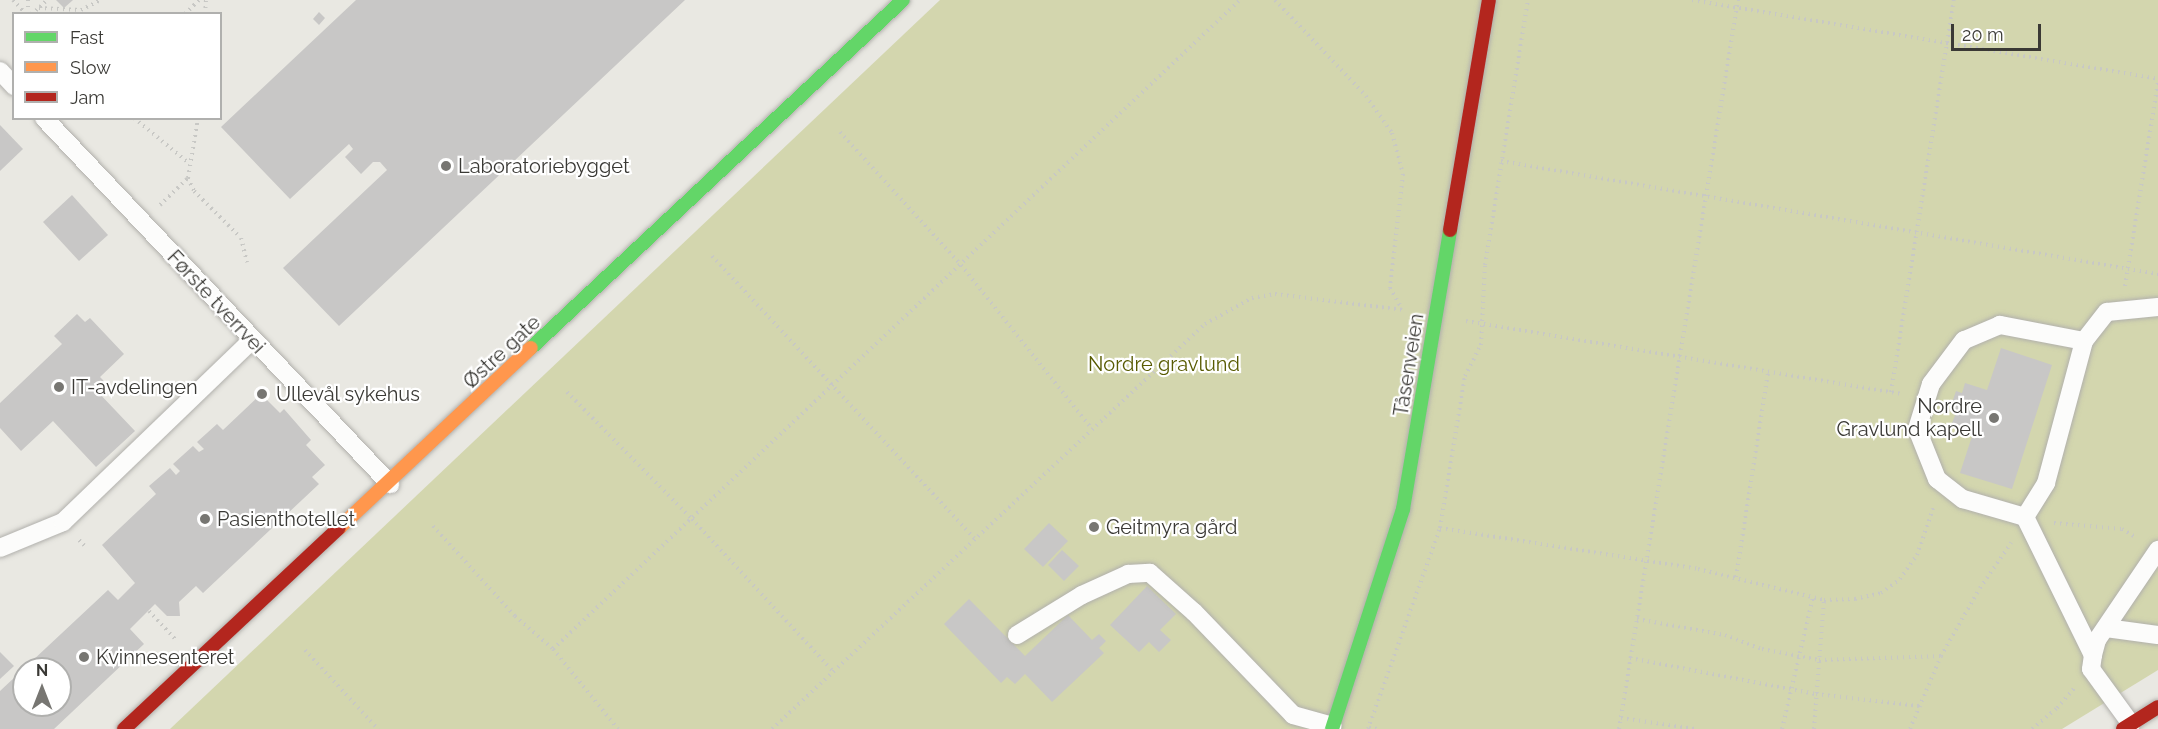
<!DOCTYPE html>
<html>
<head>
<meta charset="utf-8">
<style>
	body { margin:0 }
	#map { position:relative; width:2158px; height:729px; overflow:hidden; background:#e9e8e2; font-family:Raleway,sans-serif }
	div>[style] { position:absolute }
	.green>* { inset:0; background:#d3d6ae }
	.building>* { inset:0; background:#c8c7c6 }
	.path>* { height:4px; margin-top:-2px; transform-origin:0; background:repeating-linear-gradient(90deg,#c8c8c5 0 1.5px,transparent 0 6px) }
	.roads { filter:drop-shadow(0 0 2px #b1b0ac) drop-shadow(0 0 2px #b1b0ac) }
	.lane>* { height:18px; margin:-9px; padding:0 9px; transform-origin:9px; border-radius:9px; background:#fcfcfb }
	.fast>* { height:14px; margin:-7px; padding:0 7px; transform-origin:7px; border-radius:7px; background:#63d668 }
	.slow>* { height:14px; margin:-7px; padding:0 7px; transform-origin:7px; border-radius:7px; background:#ff974d }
	.jam>* { height:14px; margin:-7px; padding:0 7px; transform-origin:7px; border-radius:7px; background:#b3261e }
	.dots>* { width:16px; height:16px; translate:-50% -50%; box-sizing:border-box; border:3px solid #fff; border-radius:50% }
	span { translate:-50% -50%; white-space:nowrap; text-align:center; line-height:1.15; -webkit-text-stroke:4.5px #fff; paint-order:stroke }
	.poi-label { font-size:20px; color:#3a3935 }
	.left { translate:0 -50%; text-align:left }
	.right { translate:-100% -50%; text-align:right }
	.street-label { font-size:20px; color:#3a3935 }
	.park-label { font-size:20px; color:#585b02 }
	.legend { position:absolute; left:12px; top:12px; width:210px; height:108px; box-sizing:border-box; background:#fff; border:2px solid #b0b0ae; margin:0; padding:8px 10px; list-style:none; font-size:18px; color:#3a3935 }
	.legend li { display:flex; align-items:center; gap:12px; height:30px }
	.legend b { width:30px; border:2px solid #b0b0ae }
	.north { position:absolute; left:12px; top:657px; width:60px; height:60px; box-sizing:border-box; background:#fff; border:2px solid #b0b0ae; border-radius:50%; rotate:0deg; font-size:16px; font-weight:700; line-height:24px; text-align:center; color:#3a3935 }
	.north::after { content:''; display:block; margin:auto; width:21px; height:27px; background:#777672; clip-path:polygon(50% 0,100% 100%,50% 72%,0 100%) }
	.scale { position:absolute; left:1951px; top:24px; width:90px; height:27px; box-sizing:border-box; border:3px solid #3a3935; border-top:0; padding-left:8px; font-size:18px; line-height:21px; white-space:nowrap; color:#3a3935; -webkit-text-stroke:4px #fff; paint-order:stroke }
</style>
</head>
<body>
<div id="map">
	<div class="green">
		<i style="clip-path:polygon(940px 0,2158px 0,2158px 670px,2062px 729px,170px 729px)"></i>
	</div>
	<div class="building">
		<i style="clip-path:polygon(56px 0,73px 0,64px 8px)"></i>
		<i style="clip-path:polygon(356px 0,685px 0,339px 326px,283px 268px,387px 170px,380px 162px,373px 162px,361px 174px,345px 157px,353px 149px,349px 144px,290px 199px,221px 127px)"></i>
		<i style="clip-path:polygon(319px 12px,325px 18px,319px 25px,313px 19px)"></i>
		<i style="clip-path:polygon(0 125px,23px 149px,0 171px)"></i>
		<i style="clip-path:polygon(72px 195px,108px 235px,79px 261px,43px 222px)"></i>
		<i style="clip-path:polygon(77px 314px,85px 322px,90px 318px,124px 354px,100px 377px,106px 383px,97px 391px,135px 431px,96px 467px,53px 421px,21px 451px,0 428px,0 403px,62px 344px,54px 336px)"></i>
		<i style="clip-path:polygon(2001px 348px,2052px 365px,2012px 489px,1960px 473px,1974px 430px,1952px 423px,1956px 413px,1949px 411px,1956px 391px,1962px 393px,1965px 383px,1987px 390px)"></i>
		<i style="clip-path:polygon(evenodd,261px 394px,280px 413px,284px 409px,311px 440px,306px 445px,325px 465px,312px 477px,319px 484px,203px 593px,196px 586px,179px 602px,180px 616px,167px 616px,155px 604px,130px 629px,144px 644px,54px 729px,0 729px,0 691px,108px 590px,118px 600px,135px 583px,102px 545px,156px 494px,149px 486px,170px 468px,176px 475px,180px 471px,173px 464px,193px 446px,199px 452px,204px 449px,197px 442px,217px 424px,223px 430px,261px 394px,24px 669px,60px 669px,60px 705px,24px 705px,24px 669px)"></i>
		<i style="clip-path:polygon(1049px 523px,1068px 541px,1043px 567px,1024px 549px)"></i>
		<i style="clip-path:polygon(1062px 550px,1079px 566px,1064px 581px,1048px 565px)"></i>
		<i style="clip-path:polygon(1147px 586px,1176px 614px,1160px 630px,1171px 640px,1159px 652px,1149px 642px,1139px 652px,1110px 625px)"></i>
		<i style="clip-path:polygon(969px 599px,1025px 656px,1068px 615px,1092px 640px,1099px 634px,1106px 641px,1099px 648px,1104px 653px,1052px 702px,1025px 674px,1015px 684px,1007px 677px,1001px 683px,944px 624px)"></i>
		<i style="clip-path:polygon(0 652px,14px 666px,0 679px)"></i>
	</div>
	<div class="path">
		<i style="left:13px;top:0;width:19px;rotate:47deg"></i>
		<i style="left:28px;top:0;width:14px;rotate:90deg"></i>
		<i style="left:1275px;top:0;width:132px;rotate:46.5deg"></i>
		<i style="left:1366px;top:96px;width:45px;rotate:54.9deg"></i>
		<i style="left:1392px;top:133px;width:42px;rotate:75deg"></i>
		<i style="left:1403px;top:174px;width:115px;rotate:96.5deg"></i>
		<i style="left:1390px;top:288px;width:24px;rotate:60deg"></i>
		<i style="left:1692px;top:0;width:473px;rotate:9.6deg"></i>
		<i style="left:40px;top:7px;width:10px;rotate:-45deg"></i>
		<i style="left:31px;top:14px;width:10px;rotate:-37deg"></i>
		<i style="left:39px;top:8px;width:42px;rotate:2.7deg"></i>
		<i style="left:81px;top:10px;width:22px;rotate:-27deg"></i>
		<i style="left:185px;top:14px;width:20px;rotate:-45deg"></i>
		<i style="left:205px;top:14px;width:14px;rotate:-86deg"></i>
		<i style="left:134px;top:118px;width:72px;rotate:39.4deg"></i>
		<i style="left:840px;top:132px;width:180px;rotate:47.7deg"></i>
		<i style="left:961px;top:265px;width:208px;rotate:51.4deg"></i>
		<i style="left:1501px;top:161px;width:667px;rotate:9.76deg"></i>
		<i style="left:188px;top:178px;width:14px;rotate:65deg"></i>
		<i style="left:194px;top:191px;width:66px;rotate:45deg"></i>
		<i style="left:241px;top:238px;width:25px;rotate:76deg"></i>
		<i style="left:160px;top:205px;width:39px;rotate:-44deg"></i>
		<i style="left:188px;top:178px;width:61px;rotate:-80.5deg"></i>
		<i style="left:712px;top:256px;width:385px;rotate:47.1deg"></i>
		<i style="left:2125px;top:286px;width:206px;rotate:-80.8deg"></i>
		<i style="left:1466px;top:321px;width:442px;rotate:9.5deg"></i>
		<i style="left:567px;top:392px;width:178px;rotate:45.5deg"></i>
		<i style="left:692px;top:519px;width:207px;rotate:47.2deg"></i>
		<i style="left:1891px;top:392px;width:397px;rotate:-80.9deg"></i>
		<i style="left:2054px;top:523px;width:68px;rotate:5deg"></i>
		<i style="left:2122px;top:529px;width:17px;rotate:31deg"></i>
		<i style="left:433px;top:526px;width:122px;rotate:47.7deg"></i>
		<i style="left:515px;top:616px;width:50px;rotate:41deg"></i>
		<i style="left:553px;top:649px;width:103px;rotate:50.9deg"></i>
		<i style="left:1440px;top:528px;width:261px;rotate:9deg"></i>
		<i style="left:1698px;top:569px;width:130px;rotate:13.8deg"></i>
		<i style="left:1824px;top:600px;width:31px;rotate:-2deg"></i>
		<i style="left:1855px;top:599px;width:27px;rotate:-13deg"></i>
		<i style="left:1881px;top:593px;width:24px;rotate:-36deg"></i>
		<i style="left:1900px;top:579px;width:29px;rotate:-55deg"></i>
		<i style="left:1917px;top:555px;width:52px;rotate:-70.9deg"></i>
		<i style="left:79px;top:540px;width:10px;rotate:45deg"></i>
		<i style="left:1736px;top:577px;width:207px;rotate:-81.1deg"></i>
		<i style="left:149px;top:611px;width:40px;rotate:47deg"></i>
		<i style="left:1637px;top:619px;width:89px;rotate:10.3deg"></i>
		<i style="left:1725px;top:635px;width:40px;rotate:21deg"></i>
		<i style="left:1762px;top:649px;width:58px;rotate:10.9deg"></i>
		<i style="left:1819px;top:660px;width:122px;rotate:-1.9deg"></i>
		<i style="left:553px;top:649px;width:945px;rotate:-43.37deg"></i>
		<i style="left:305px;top:650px;width:108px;rotate:47.3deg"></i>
		<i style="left:1630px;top:658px;width:189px;rotate:11deg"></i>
		<i style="left:1816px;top:694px;width:104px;rotate:6.6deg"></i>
		<i style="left:1621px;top:718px;width:76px;rotate:8.3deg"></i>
		<i style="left:1369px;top:728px;width:9px;rotate:6deg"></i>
		<i style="left:772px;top:729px;width:593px;rotate:-43.09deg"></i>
		<i style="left:1205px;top:324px;width:54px;rotate:-29deg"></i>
		<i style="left:1252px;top:298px;width:23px;rotate:-10deg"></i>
		<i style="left:1275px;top:294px;width:130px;rotate:7.1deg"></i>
		<i style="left:1368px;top:729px;width:214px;rotate:-70.3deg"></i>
		<i style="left:1440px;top:528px;width:154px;rotate:-80.7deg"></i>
		<i style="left:1465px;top:376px;width:35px;rotate:-63deg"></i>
		<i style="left:1481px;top:345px;width:80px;rotate:-87.1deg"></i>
		<i style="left:1485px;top:265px;width:268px;rotate:-80.8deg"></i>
		<i style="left:1619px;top:729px;width:739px;rotate:-80.73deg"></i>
		<i style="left:1782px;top:729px;width:136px;rotate:-76.8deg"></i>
		<i style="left:1814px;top:729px;width:129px;rotate:-85.6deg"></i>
		<i style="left:1910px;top:729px;width:79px;rotate:-67deg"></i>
		<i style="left:1941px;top:656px;width:78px;rotate:-60.2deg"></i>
		<i style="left:1980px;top:588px;width:55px;rotate:-55.4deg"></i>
		<i style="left:2032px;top:729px;width:33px;rotate:-40deg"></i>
		<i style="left:2057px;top:708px;width:29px;rotate:-49deg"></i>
	</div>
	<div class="roads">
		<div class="lane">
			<i style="left:0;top:71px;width:21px;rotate:47deg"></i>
			<i style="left:44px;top:118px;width:504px;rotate:46.61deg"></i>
			<i style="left:2084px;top:341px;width:86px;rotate:-169.2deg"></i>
			<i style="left:2000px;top:325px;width:39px;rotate:157deg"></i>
			<i style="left:1964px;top:340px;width:55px;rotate:126.9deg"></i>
			<i style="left:1931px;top:384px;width:47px;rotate:107.3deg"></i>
			<i style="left:1917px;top:429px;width:54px;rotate:68.2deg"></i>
			<i style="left:1937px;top:479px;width:33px;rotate:38deg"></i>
			<i style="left:1963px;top:499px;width:65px;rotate:16.2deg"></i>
			<i style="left:2025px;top:517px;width:40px;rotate:-58deg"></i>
			<i style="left:2046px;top:483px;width:147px;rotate:-75deg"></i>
			<i style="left:2084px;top:341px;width:37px;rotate:-52deg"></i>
			<i style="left:2107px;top:312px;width:51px;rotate:-5.6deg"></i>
			<i style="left:2025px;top:517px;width:154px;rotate:63.8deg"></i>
			<i style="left:0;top:548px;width:68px;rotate:-22.4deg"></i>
			<i style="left:63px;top:522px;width:262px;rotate:-43.9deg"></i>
			<i style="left:2106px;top:628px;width:52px;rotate:7.7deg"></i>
			<i style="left:1017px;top:635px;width:76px;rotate:-31.6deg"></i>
			<i style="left:1082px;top:595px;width:51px;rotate:-24.5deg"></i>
			<i style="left:1128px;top:574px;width:22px;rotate:-3deg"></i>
			<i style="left:1150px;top:573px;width:59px;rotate:41.6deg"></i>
			<i style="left:1194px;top:612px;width:143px;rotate:46.1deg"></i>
			<i style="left:1293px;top:715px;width:41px;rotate:15.4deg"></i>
			<i style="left:2131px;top:724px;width:68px;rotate:-126deg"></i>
			<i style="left:2091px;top:669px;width:14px;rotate:-82deg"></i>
			<i style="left:2093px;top:655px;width:16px;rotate:-75deg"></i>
			<i style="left:2097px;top:640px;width:109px;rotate:-55.9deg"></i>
		</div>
		<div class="fast">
			<i style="left:531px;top:348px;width:509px;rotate:-43.09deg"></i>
			<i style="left:1332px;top:729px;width:231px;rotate:-72.1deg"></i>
			<i style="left:1403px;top:509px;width:283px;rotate:-80.4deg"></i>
		</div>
		<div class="slow">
			<i style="left:339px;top:528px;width:263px;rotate:-43.2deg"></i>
		</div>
		<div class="jam">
			<i style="left:1450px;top:230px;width:233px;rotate:-80.4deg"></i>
			<i style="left:124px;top:729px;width:294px;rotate:-43.1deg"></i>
			<i style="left:2123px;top:729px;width:41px;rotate:-32.2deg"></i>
		</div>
	</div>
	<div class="dots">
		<i style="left:446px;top:166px;background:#777672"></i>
		<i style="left:59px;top:387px;background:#777672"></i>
		<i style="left:262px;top:394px;background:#777672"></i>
		<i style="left:1994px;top:418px;background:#777672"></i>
		<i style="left:205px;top:519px;background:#777672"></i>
		<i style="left:1094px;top:527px;background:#777672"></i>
		<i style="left:84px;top:657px;background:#777672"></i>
	</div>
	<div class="poi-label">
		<span class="left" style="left:458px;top:166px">Laboratoriebygget</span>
		<span class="left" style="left:71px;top:387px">IT-avdelingen</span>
		<span class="left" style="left:276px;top:394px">Ullevål sykehus</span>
		<span class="right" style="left:1982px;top:418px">Nordre<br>Gravlund kapell</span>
		<span class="left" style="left:217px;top:519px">Pasienthotellet</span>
		<span class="left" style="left:1106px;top:527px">Geitmyra gård</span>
		<span class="left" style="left:96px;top:657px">Kvinnesenteret</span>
	</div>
	<div class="street-label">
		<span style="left:216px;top:302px;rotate:47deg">Første tverrvei</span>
		<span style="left:502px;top:352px;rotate:-43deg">Østre gate</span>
		<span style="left:1409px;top:365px;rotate:-81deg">Tåsenveien</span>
	</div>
	<div class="park-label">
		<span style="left:1164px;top:364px">Nordre gravlund</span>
	</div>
	<ul class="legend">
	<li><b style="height:8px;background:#63d668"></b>Fast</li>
	<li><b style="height:8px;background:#ff974d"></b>Slow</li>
	<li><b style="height:8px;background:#b3261e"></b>Jam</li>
	</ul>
	<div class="north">N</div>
	<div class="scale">20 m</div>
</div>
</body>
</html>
